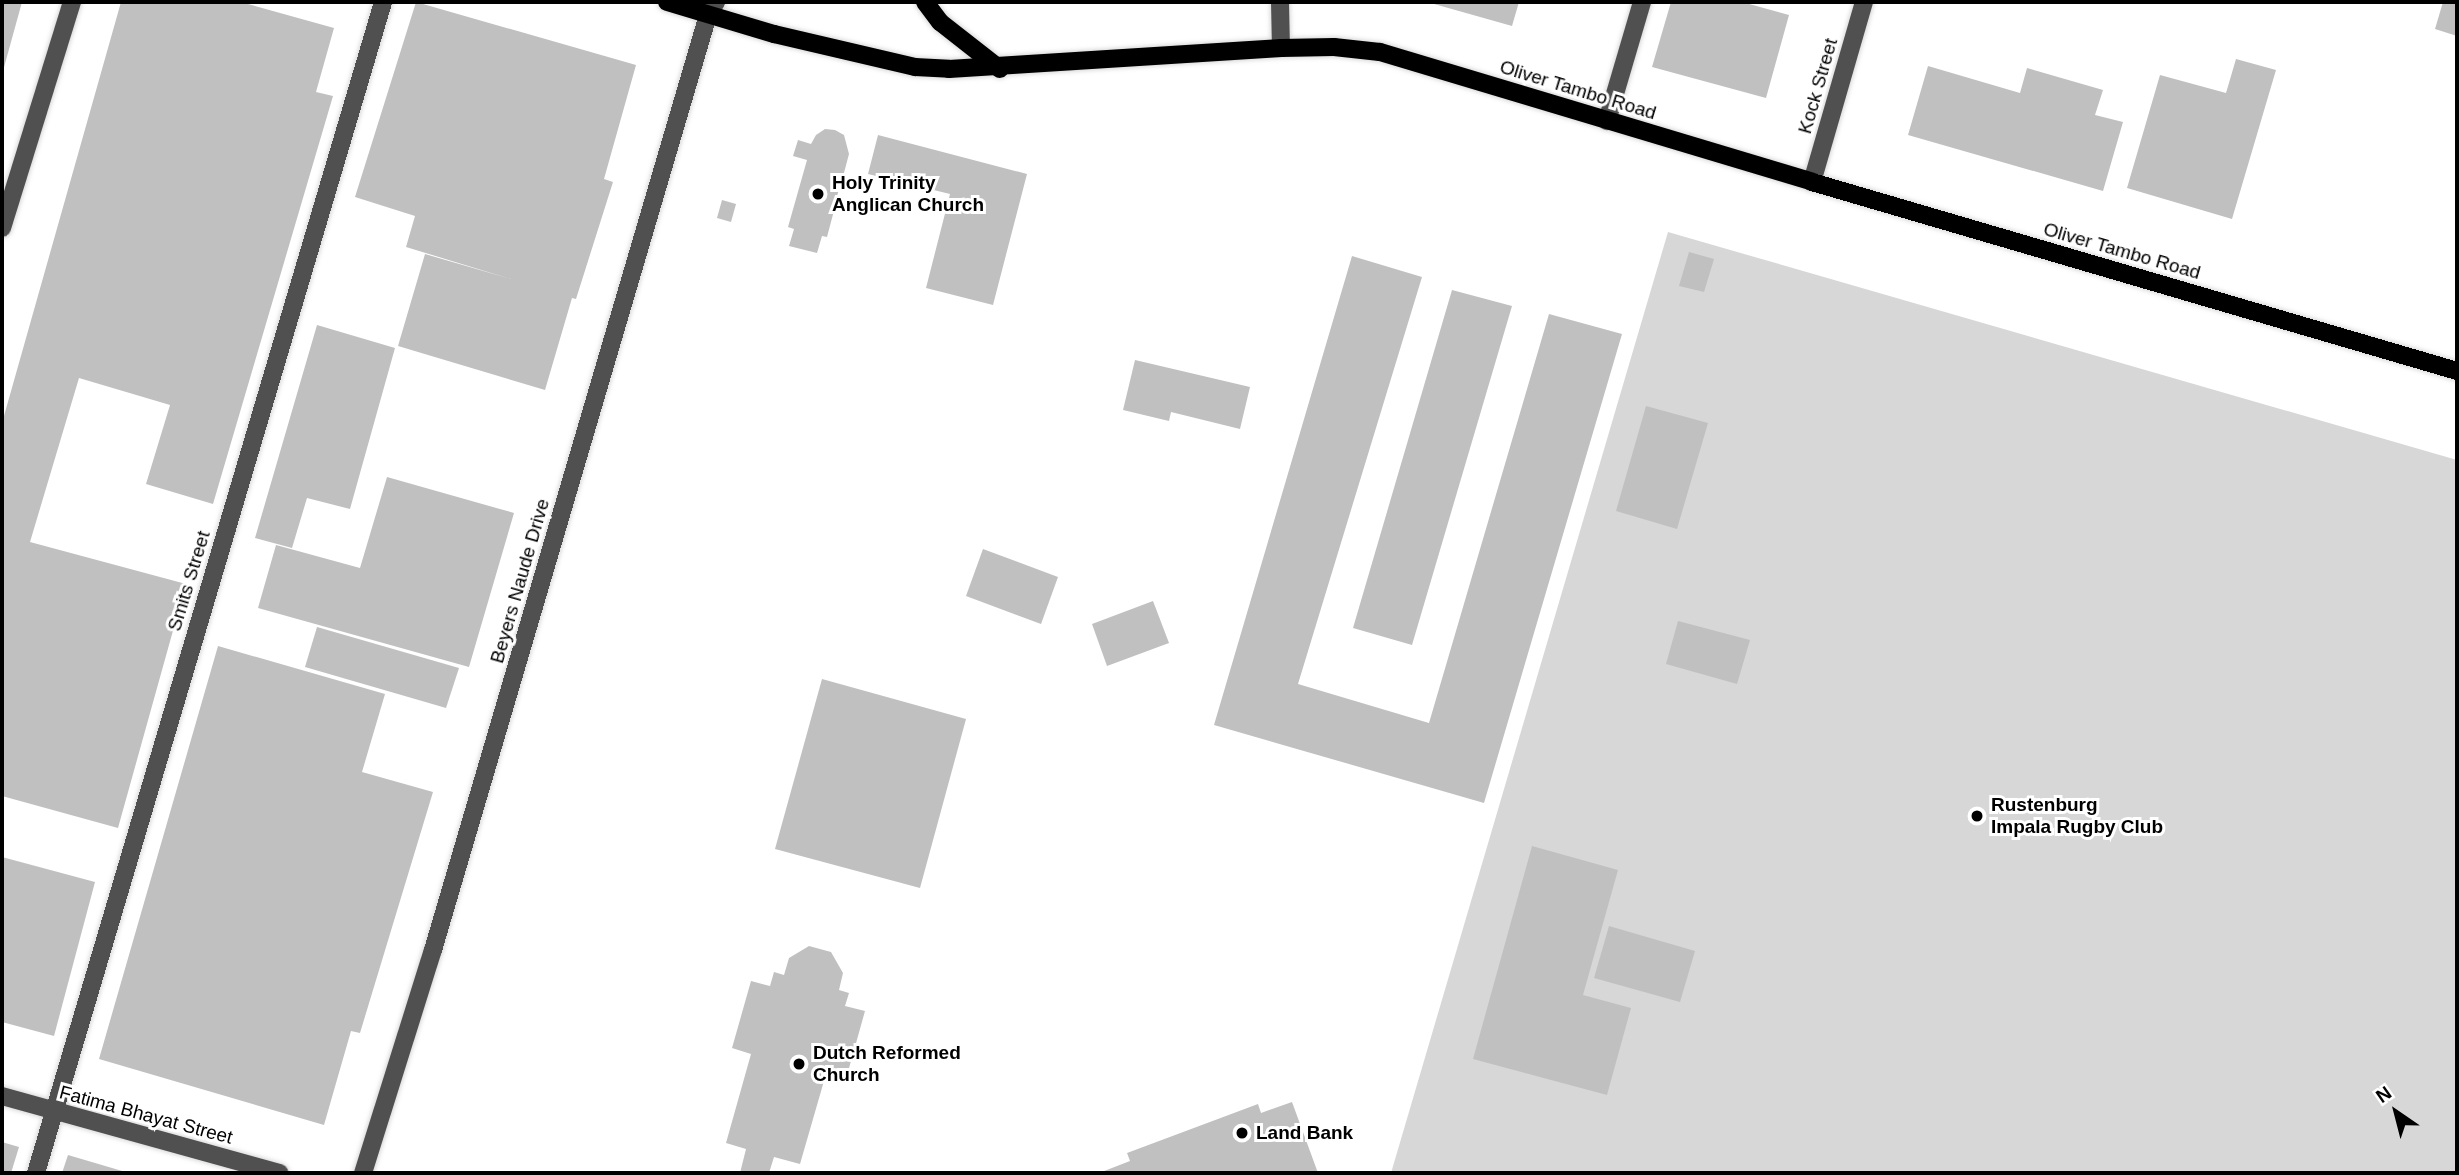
<!DOCTYPE html>
<html>
<head>
<meta charset="utf-8">
<style>
	body { margin:0 }
	#map { position:relative; width:2459px; height:1175px; overflow:hidden; background:#fff; font-family:Helvetica,sans-serif }
	div>[style] { position:absolute }
	.green>* { inset:0; background:#d7d7d7 }
	.building>* { inset:0; background:#c0c0c0 }
	.roads { filter:drop-shadow(0 0 2px #dbdbdb) drop-shadow(0 0 2px #dbdbdb) }
	.minor>* { height:18px; margin:-9px; padding:0 9px; transform-origin:9px; border-radius:9px; background:#505050 }
	.major>* { height:18px; margin:-9px; padding:0 9px; transform-origin:9px; border-radius:9px; background:#000 }
	.dots>* { width:19px; height:19px; translate:-50% -50%; box-sizing:border-box; border:4px solid #fff; border-radius:50% }
	span { translate:-50% -50%; white-space:nowrap; text-align:center; line-height:1.15; -webkit-text-stroke:6px #fff; paint-order:stroke }
	.street-label { font-size:19px; color:#000 }
	.poi-label { font-size:19px; color:#000; font-weight:700 }
	.left { translate:0 -50%; text-align:left }
	.frame { position:absolute; inset:0; border:4px solid #000; pointer-events:none }
	.north { position:absolute; left:2361px; top:1077px; width:70px; height:70px; -webkit-text-stroke:5px #fff; paint-order:stroke; rotate:325deg; font-size:19px; font-weight:700; line-height:28px; text-align:center; color:#000 }
	.north::after { content:''; display:block; margin:auto; width:24px; height:32px; background:#000; clip-path:polygon(50% 0,100% 100%,50% 72%,0 100%) }
</style>
</head>
<body>
<div id="map">
	<div class="green">
		<i style="clip-path:polygon(1668px 232px,2457px 460px,2457px 1173px,1391px 1173px)"></i>
	</div>
	<div class="building">
		<i style="clip-path:polygon(2px 2px,22px 2px,3px 71px,2px 71px)"></i>
		<i style="clip-path:polygon(121px 2px,241px 2px,334px 28px,316px 92px,333px 96px,213px 504px,146px 484px,170px 405px,79px 378px,30px 542px,186px 584px,118px 828px,2px 796px,2px 423px)"></i>
		<i style="clip-path:polygon(416px 2px,636px 65px,604px 179px,613px 182px,576px 299px,572px 298px,545px 390px,398px 346px,425px 254px,511px 279px,406px 247px,415px 216px,355px 197px)"></i>
		<i style="clip-path:polygon(1427px 2px,1519px 2px,1512px 26px)"></i>
		<i style="clip-path:polygon(1671px 2px,1742px 2px,1789px 15px,1766px 98px,1652px 67px)"></i>
		<i style="clip-path:polygon(2443px 2px,2457px 2px,2457px 36px,2435px 29px)"></i>
		<i style="clip-path:polygon(2236px 59px,2276px 70px,2232px 219px,2127px 188px,2160px 75px,2226px 93px)"></i>
		<i style="clip-path:polygon(1928px 66px,2020px 93px,2027px 68px,2103px 90px,2095px 115px,2123px 122px,2103px 191px,1908px 135px)"></i>
		<i style="clip-path:polygon(825px 129px,835px 130px,844px 135px,849px 154px,827px 237px,822px 236px,817px 253px,789px 246px,794px 229px,788px 227px,807px 160px,793px 156px,798px 140px,811px 144px,816px 135px)"></i>
		<i style="clip-path:polygon(878px 135px,1027px 174px,993px 305px,926px 288px,950px 194px,868px 174px)"></i>
		<i style="clip-path:polygon(722px 200px,736px 204px,731px 222px,717px 218px)"></i>
		<i style="clip-path:polygon(1689px 252px,1714px 259px,1704px 292px,1679px 286px)"></i>
		<i style="clip-path:polygon(1352px 256px,1422px 277px,1298px 684px,1429px 723px,1549px 314px,1622px 334px,1484px 803px,1214px 725px)"></i>
		<i style="clip-path:polygon(1452px 290px,1512px 306px,1412px 645px,1353px 628px)"></i>
		<i style="clip-path:polygon(317px 325px,395px 348px,350px 509px,307px 498px,292px 548px,255px 538px)"></i>
		<i style="clip-path:polygon(1135px 360px,1250px 387px,1240px 429px,1171px 412px,1169px 421px,1123px 410px)"></i>
		<i style="clip-path:polygon(1646px 406px,1708px 423px,1677px 529px,1616px 511px)"></i>
		<i style="clip-path:polygon(387px 477px,514px 513px,469px 667px,258px 608px,276px 545px,360px 568px)"></i>
		<i style="clip-path:polygon(983px 549px,1058px 577px,1041px 624px,966px 596px)"></i>
		<i style="clip-path:polygon(1153px 601px,1169px 643px,1107px 666px,1092px 624px)"></i>
		<i style="clip-path:polygon(1678px 621px,1750px 640px,1737px 684px,1666px 664px)"></i>
		<i style="clip-path:polygon(317px 627px,459px 668px,446px 708px,305px 667px)"></i>
		<i style="clip-path:polygon(218px 646px,385px 694px,362px 772px,433px 792px,360px 1033px,351px 1031px,324px 1125px,99px 1059px)"></i>
		<i style="clip-path:polygon(822px 679px,966px 719px,920px 888px,775px 849px)"></i>
		<i style="clip-path:polygon(1532px 846px,1618px 870px,1583px 995px,1631px 1008px,1607px 1095px,1473px 1059px)"></i>
		<i style="clip-path:polygon(2px 857px,95px 882px,54px 1036px,2px 1022px)"></i>
		<i style="clip-path:polygon(1609px 926px,1695px 951px,1680px 1002px,1594px 978px)"></i>
		<i style="clip-path:polygon(809px 946px,831px 952px,843px 973px,839px 990px,849px 993px,845px 1006px,865px 1011px,846px 1079px,826px 1074px,800px 1164px,774px 1157px,769px 1173px,740px 1173px,746px 1149px,726px 1143px,751px 1054px,732px 1048px,751px 981px,770px 986px,774px 972px,784px 975px,789px 958px)"></i>
		<i style="clip-path:polygon(1292px 1102px,1318px 1173px,1099px 1173px,1130px 1161px,1127px 1153px,1258px 1104px,1261px 1113px)"></i>
		<i style="clip-path:polygon(2px 1142px,19px 1147px,11px 1173px,2px 1173px)"></i>
		<i style="clip-path:polygon(68px 1155px,129px 1173px,62px 1173px)"></i>
	</div>
	<div class="roads">
		<div class="minor">
			<i style="left:1280px;top:2px;width:46px;rotate:88.8deg"></i>
			<i style="left:1607px;top:121px;width:124px;rotate:-73.6deg"></i>
			<i style="left:1812px;top:182px;width:187px;rotate:-73.9deg"></i>
			<i style="left:2px;top:228px;width:237px;rotate:-72.8deg"></i>
			<i style="left:2px;top:1096px;width:288px;rotate:15.5deg"></i>
			<i style="left:36px;top:1173px;width:1221px;rotate:-73.49deg"></i>
			<i style="left:363px;top:1173px;width:234px;rotate:-72.6deg"></i>
			<i style="left:433px;top:950px;width:975px;rotate:-73.61deg"></i>
			<i style="left:708px;top:15px;width:15px;rotate:-58deg"></i>
		</div>
		<div class="major">
			<i style="left:667px;top:2px;width:112px;rotate:16.7deg"></i>
			<i style="left:774px;top:34px;width:145px;rotate:13.2deg"></i>
			<i style="left:915px;top:67px;width:34px;rotate:3deg"></i>
			<i style="left:949px;top:69px;width:333px;rotate:-3.6deg"></i>
			<i style="left:1281px;top:48px;width:53px;rotate:-1.1deg"></i>
			<i style="left:1334px;top:47px;width:46px;rotate:6.2deg"></i>
			<i style="left:1380px;top:52px;width:451px;rotate:16.7deg"></i>
			<i style="left:1812px;top:182px;width:672px;rotate:16.33deg"></i>
			<i style="left:925px;top:2px;width:25px;rotate:53deg"></i>
			<i style="left:940px;top:22px;width:76px;rotate:38.1deg"></i>
		</div>
	</div>
	<div class="dots">
		<i style="left:818px;top:194px;background:#000"></i>
		<i style="left:1977px;top:816px;background:#000"></i>
		<i style="left:799px;top:1064px;background:#000"></i>
		<i style="left:1242px;top:1133px;background:#000"></i>
	</div>
	<div class="street-label">
		<span style="left:1818px;top:86px;rotate:-74deg">Kock Street</span>
		<span style="left:1578px;top:90px;rotate:17deg">Oliver Tambo Road</span>
		<span style="left:2122px;top:251px;rotate:16deg">Oliver Tambo Road</span>
		<span style="left:189px;top:581px;rotate:-73deg">Smits Street</span>
		<span style="left:520px;top:581px;rotate:-74deg">Beyers Naude Drive</span>
		<span style="left:146px;top:1115px;rotate:15deg">Fatima Bhayat Street</span>
	</div>
	<div class="poi-label">
		<span class="left" style="left:832px;top:194px">Holy Trinity<br>Anglican Church</span>
		<span class="left" style="left:1991px;top:816px">Rustenburg<br>Impala Rugby Club</span>
		<span class="left" style="left:813px;top:1064px">Dutch Reformed<br>Church</span>
		<span class="left" style="left:1256px;top:1133px">Land Bank</span>
	</div>
	<div class="frame"></div>
	<div class="north">N</div>
</div>
</body>
</html>
